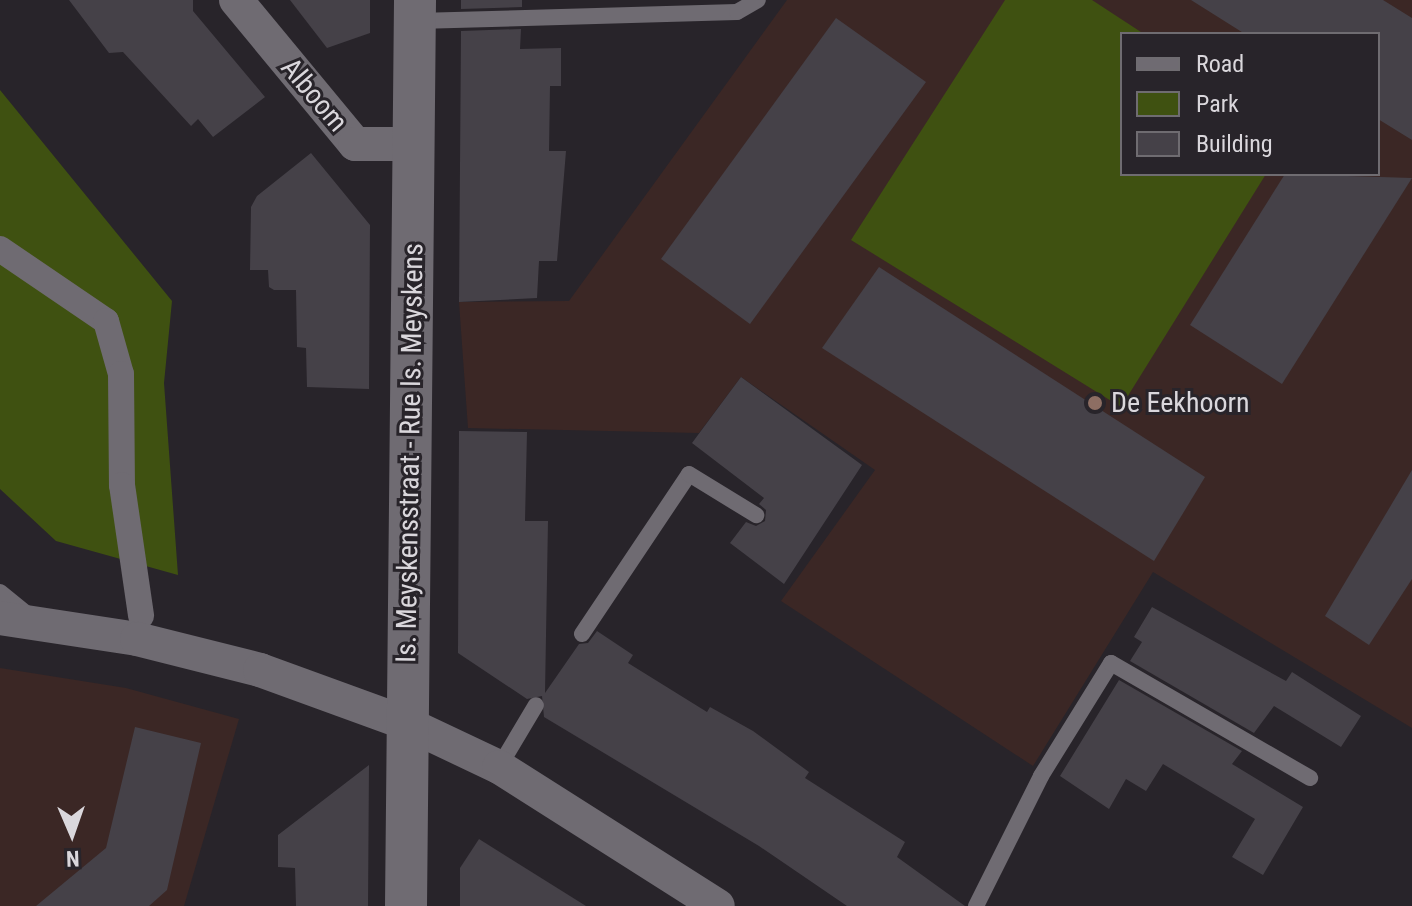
<!DOCTYPE html>
<html>
<head>
<meta charset="utf-8">
<style>
	body { margin:0 }
	#map { position:relative; width:1412px; height:906px; overflow:hidden; background:#28242a; font-family:"Roboto Condensed",sans-serif }
	div>[style] { position:absolute }
	.education>* { inset:0; background:#3b2725 }
	.green>* { inset:0; background:#3f5111 }
	.building>* { inset:0; background:#454148 }
	.service>* { height:16px; margin:-8px; padding:0 8px; transform-origin:8px; border-radius:8px; background:#6f6b72 }
	.pedestrian>* { height:26px; margin:-13px; padding:0 13px; transform-origin:13px; border-radius:13px; background:#6f6b72 }
	.minor>* { height:34px; margin:-17px; padding:0 17px; transform-origin:17px; border-radius:17px; background:#6f6b72 }
	.tertiary>* { height:42px; margin:-21px; padding:0 21px; transform-origin:21px; border-radius:21px; background:#6f6b72 }
	.dots>* { width:22px; height:22px; translate:-50% -50%; box-sizing:border-box; border:4px solid #28242a; border-radius:50% }
	span { translate:-50% -50%; white-space:nowrap; text-align:center; line-height:1.15; -webkit-text-stroke:6px #28242a; paint-order:stroke }
	.street-label { font-size:28px; color:#dad7dc }
	.poi-label { font-size:28px; color:#dad7dc }
	.left { translate:0 -50%; text-align:left }
	.legend { position:absolute; left:1120px; top:32px; width:260px; height:144px; box-sizing:border-box; background:#28242a; border:2px solid #6f6c71; margin:0; padding:10px 14px; list-style:none; font-size:24px; color:#dad7dc }
	.legend li { display:flex; align-items:center; gap:16px; height:40px }
	.legend b { width:40px; border:2px solid #6f6c71 }
	.north { position:absolute; left:32px; top:794px; width:80px; height:80px; -webkit-text-stroke:6px #28242a; paint-order:stroke; rotate:178deg; font-size:22px; font-weight:700; line-height:32px; text-align:center; color:#dad7dc }
	.north::after { content:''; display:block; margin:auto; width:28px; height:36px; background:#dad7dc; clip-path:polygon(50% 0,100% 100%,50% 72%,0 100%) }
</style>
</head>
<body>
<div id="map">
	<div class="education">
		<i style="clip-path:polygon(evenodd,787px 0,1412px 0,1412px 728px,1153px 572px,1033px 766px,781px 601px,875px 470px,741px 377px,699px 433px,468px 428px,459px 302px,569px 301px,787px 0,1122px 34px,1378px 34px,1378px 174px,1122px 174px,1122px 34px)"></i>
		<i style="clip-path:polygon(0 668px,126px 688px,239px 719px,184px 906px,0 906px)"></i>
	</div>
	<div class="green">
		<i style="clip-path:polygon(1005px 0,1092px 0,1144px 34px,1122px 34px,1122px 174px,1266px 174px,1121px 407px,851px 240px)"></i>
		<i style="clip-path:polygon(0 90px,172px 301px,164px 383px,178px 575px,56px 541px,0 489px)"></i>
	</div>
	<div class="building">
		<i style="clip-path:polygon(69px 0,193px 0,193px 11px,265px 97px,213px 137px,198px 119px,191px 126px,123px 52px,109px 53px)"></i>
		<i style="clip-path:polygon(290px 0,370px 0,370px 33px,327px 48px)"></i>
		<i style="clip-path:polygon(461px 0,522px 0,522px 7px,461px 9px)"></i>
		<i style="clip-path:polygon(1191px 0,1383px 0,1412px 18px,1412px 140px,1378px 119px,1378px 34px,1245px 34px)"></i>
		<i style="clip-path:polygon(836px 18px,926px 82px,750px 324px,661px 259px)"></i>
		<i style="clip-path:polygon(521px 29px,520px 49px,561px 48px,561px 86px,550px 86px,549px 151px,566px 151px,557px 261px,539px 261px,537px 298px,459px 302px,461px 31px)"></i>
		<i style="clip-path:polygon(311px 153px,370px 225px,369px 389px,307px 387px,306px 348px,297px 347px,296px 290px,274px 290px,269px 287px,268px 270px,250px 270px,251px 207px,257px 196px)"></i>
		<i style="clip-path:polygon(1285px 174px,1412px 178px,1282px 384px,1190px 325px)"></i>
		<i style="clip-path:polygon(879px 267px,1205px 477px,1154px 561px,822px 348px)"></i>
		<i style="clip-path:polygon(741px 377px,862px 465px,784px 584px,730px 543px,746px 522px,756px 526px,765px 521px,766px 510px,759px 504px,764px 498px,692px 443px)"></i>
		<i style="clip-path:polygon(459px 431px,527px 432px,525px 521px,548px 521px,545px 693px,579px 644px,588px 643px,597px 631px,633px 655px,628px 663px,707px 712px,710px 707px,753px 731px,809px 772px,805px 778px,905px 842px,897px 857px,965px 906px,847px 906px,759px 846px,544px 717px,542px 696px,527px 699px,458px 653px)"></i>
		<i style="clip-path:polygon(1412px 470px,1412px 579px,1369px 645px,1325px 616px)"></i>
		<i style="clip-path:polygon(1152px 607px,1286px 681px,1292px 672px,1361px 716px,1341px 747px,1274px 706px,1254px 733px,1130px 661px,1142px 642px,1134px 637px)"></i>
		<i style="clip-path:polygon(1119px 680px,1242px 751px,1232px 764px,1303px 807px,1263px 875px,1232px 857px,1255px 819px,1163px 764px,1146px 791px,1126px 779px,1109px 809px,1060px 776px)"></i>
		<i style="clip-path:polygon(135px 727px,201px 743px,167px 890px,149px 906px,36px 906px,106px 848px)"></i>
		<i style="clip-path:polygon(369px 765px,368px 906px,296px 906px,295px 868px,278px 867px,278px 835px)"></i>
		<i style="clip-path:polygon(479px 839px,586px 906px,460px 906px,460px 868px)"></i>
	</div>
	<div class="service">
		<i style="left:417px;top:21px;width:320px;rotate:-1.6deg"></i>
		<i style="left:737px;top:12px;width:24px;rotate:-30deg"></i>
		<i style="left:0;top:592px;width:38px;rotate:39deg"></i>
		<i style="left:582px;top:634px;width:192px;rotate:-56.2deg"></i>
		<i style="left:689px;top:474px;width:79px;rotate:31.5deg"></i>
		<i style="left:499px;top:767px;width:72px;rotate:-59.2deg"></i>
		<i style="left:976px;top:906px;width:145px;rotate:-63.4deg"></i>
		<i style="left:1041px;top:776px;width:133px;rotate:-58.2deg"></i>
		<i style="left:1111px;top:663px;width:230px;rotate:30deg"></i>
	</div>
	<div class="pedestrian">
		<i style="left:0;top:249px;width:128px;rotate:34.2deg"></i>
		<i style="left:106px;top:321px;width:55px;rotate:74.2deg"></i>
		<i style="left:121px;top:374px;width:111px;rotate:89.5deg"></i>
		<i style="left:122px;top:485px;width:132px;rotate:81.7deg"></i>
	</div>
	<div class="minor">
		<i style="left:236px;top:0;width:187px;rotate:50.4deg"></i>
		<i style="left:355px;top:144px;width:59px"></i>
		<i style="left:0;top:618px;width:139px;rotate:8.7deg"></i>
		<i style="left:137px;top:639px;width:127px;rotate:14.1deg"></i>
		<i style="left:260px;top:670px;width:155px;rotate:20deg"></i>
		<i style="left:406px;top:723px;width:103px;rotate:25.3deg"></i>
		<i style="left:499px;top:767px;width:259px;rotate:32.4deg"></i>
	</div>
	<div class="tertiary">
		<i style="left:406px;top:906px;width:906px;rotate:-89.43deg"></i>
	</div>
	<div class="dots">
		<i style="left:1095px;top:403px;background:#8d6e63"></i>
	</div>
	<div class="street-label">
		<span style="left:314px;top:95px;rotate:50deg">Alboom</span>
		<span style="left:410px;top:453px;rotate:-89deg">Is. Meyskensstraat - Rue Is. Meyskens</span>
	</div>
	<div class="poi-label">
		<span class="left" style="left:1111px;top:403px">De Eekhoorn</span>
	</div>
	<ul class="legend">
	<li><b style="height:10px;background:#6f6b72"></b>Road</li>
	<li><b style="height:22px;background:#3f5111"></b>Park</li>
	<li><b style="height:22px;background:#454148"></b>Building</li>
	</ul>
	<div class="north">N</div>
</div>
</body>
</html>
